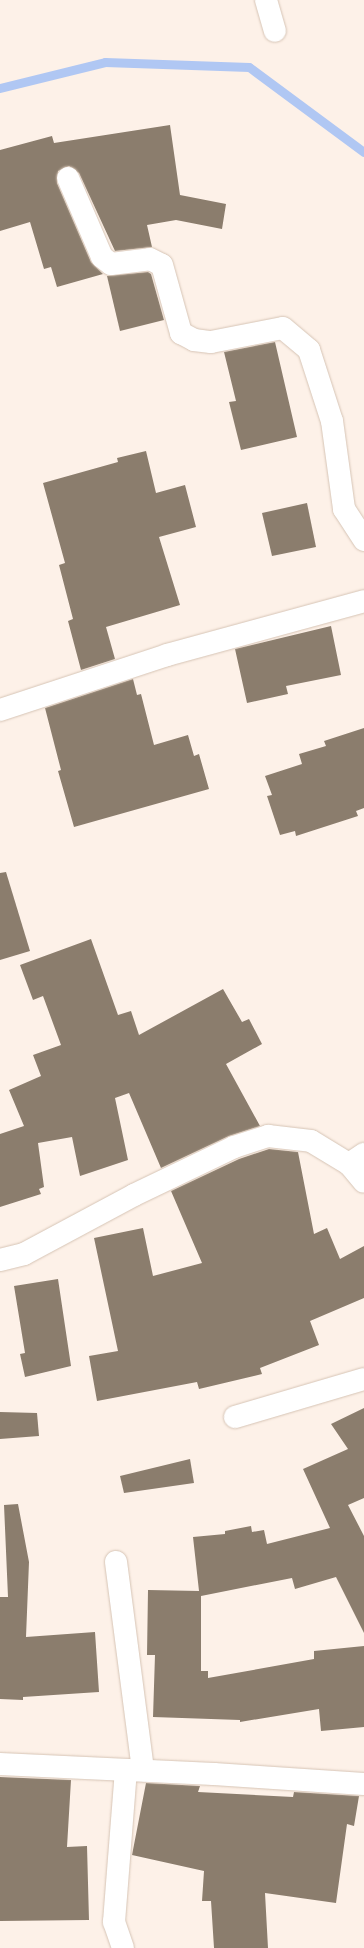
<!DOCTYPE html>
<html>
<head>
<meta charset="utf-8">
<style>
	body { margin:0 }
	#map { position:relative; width:364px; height:1948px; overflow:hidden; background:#fdf1e8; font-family:"Playfair Display",serif }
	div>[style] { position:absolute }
	.stream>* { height:9px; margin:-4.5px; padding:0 4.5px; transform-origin:4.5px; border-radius:4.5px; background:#b0c7f3 }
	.building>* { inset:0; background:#8b7d6d }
	.roads { filter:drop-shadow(0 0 1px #d6c4b5) drop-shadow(0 0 1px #d6c4b5) }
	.street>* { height:22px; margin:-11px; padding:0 11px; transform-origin:11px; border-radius:11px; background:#fff }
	span { translate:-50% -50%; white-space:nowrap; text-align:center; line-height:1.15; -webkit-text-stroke:3.5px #fdf1e8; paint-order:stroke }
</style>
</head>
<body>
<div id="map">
	<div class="stream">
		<i style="left:0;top:88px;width:108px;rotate:-13.9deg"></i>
		<i style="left:105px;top:62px;width:144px;rotate:2deg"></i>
		<i style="left:249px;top:67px;width:143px;rotate:36.5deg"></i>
	</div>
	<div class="building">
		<i style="clip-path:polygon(170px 125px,180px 195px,226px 204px,222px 229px,176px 220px,147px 225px,152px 247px,115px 251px,79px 173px,69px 166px,58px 171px,57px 183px,91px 262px,103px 274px,57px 287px,51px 267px,44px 269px,30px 222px,0 231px,0 150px,52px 136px,54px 143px)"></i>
		<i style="clip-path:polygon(148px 272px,151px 274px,164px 320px,120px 331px,107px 276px)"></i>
		<i style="clip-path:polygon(275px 342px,297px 437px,241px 450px,229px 402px,236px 401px,224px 352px)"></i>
		<i style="clip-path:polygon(146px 451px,156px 493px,185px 485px,196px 527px,159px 537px,180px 605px,106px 627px,115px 659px,81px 670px,68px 621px,73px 619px,59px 565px,65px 563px,43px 483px,118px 462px,117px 458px)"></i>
		<i style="clip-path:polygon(307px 503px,316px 547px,272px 556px,262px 513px)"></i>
		<i style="clip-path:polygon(331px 626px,341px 675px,286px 686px,288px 694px,247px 703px,235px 649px)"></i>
		<i style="clip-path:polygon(133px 679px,137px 695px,141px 694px,154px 745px,188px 735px,194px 756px,199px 754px,209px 789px,74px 827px,58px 771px,61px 770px,45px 708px)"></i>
		<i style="clip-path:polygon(364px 728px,364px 808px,356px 811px,358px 816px,296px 836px,295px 831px,280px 835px,267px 796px,272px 795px,265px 776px,302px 764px,299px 754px,326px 746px,324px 741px)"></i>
		<i style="clip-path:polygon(6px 872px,30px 951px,0 960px,0 873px)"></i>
		<i style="clip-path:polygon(91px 939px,118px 1015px,131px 1011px,139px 1035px,223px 989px,242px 1022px,249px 1019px,262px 1044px,226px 1064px,260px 1126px,229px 1136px,161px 1168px,129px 1093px,115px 1098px,128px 1160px,80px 1176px,72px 1137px,38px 1143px,44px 1187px,39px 1189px,41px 1194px,0 1207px,0 1134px,24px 1126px,9px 1090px,41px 1076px,33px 1055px,61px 1045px,43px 996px,33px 1000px,20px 965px)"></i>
		<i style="clip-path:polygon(269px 1149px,298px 1152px,314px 1234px,327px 1228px,340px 1259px,364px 1246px,364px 1298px,310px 1321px,319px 1345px,260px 1368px,262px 1374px,199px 1389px,197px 1382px,97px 1401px,89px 1356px,118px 1351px,94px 1238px,143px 1228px,153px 1276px,202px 1263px,171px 1191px,239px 1159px)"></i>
		<i style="clip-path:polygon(58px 1279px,71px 1366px,25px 1377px,20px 1354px,25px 1353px,14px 1286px)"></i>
		<i style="clip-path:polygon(364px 1408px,364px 1498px,348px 1505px,364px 1536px,364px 1633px,336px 1577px,295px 1589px,292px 1578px,201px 1596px,201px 1671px,208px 1671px,208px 1678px,314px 1659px,314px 1651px,364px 1646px,364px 1727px,321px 1731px,319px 1709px,240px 1722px,240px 1720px,153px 1717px,155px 1655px,147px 1655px,148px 1590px,199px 1591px,193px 1537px,225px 1534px,225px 1531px,251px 1526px,252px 1532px,264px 1530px,267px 1544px,330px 1528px,303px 1469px,348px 1449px,331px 1424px)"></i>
		<i style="clip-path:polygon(0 1412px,37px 1413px,39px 1436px,0 1439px)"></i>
		<i style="clip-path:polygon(190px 1459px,194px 1483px,124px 1493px,120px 1476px)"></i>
		<i style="clip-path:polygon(18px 1504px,29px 1562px,26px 1637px,95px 1632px,99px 1692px,23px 1697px,23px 1700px,0 1699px,0 1597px,8px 1597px,4px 1505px)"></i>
		<i style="clip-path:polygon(0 1777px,71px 1780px,67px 1847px,87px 1846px,89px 1920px,0 1921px)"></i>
		<i style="clip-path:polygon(146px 1783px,200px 1786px,198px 1792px,293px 1797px,294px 1792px,359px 1796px,354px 1826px,347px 1824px,336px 1903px,265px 1893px,268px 1948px,214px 1948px,211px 1901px,202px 1901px,204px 1871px,132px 1855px)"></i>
	</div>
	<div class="roads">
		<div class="street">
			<i style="left:266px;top:0;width:32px;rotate:74deg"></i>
			<i style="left:68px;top:178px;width:86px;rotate:66.7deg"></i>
			<i style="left:102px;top:257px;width:11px;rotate:38deg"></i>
			<i style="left:111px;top:264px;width:39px;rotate:-7deg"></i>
			<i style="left:150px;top:259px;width:13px;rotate:27deg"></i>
			<i style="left:162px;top:265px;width:71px;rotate:74.4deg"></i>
			<i style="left:181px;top:333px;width:15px;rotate:28deg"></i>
			<i style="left:194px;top:340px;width:17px;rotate:7deg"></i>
			<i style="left:211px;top:342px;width:73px;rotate:-11deg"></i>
			<i style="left:283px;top:328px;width:34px;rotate:40deg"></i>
			<i style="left:309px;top:350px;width:75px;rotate:72.1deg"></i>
			<i style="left:332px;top:421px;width:89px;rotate:82.2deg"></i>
			<i style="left:344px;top:509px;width:37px;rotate:57deg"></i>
			<i style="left:0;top:710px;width:176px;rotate:-18.2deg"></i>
			<i style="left:167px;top:655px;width:204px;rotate:-15.3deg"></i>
			<i style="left:349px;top:1164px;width:18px;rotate:-34deg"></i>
			<i style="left:0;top:1260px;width:25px;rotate:-14deg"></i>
			<i style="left:24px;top:1254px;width:125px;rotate:-28.2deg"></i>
			<i style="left:134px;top:1195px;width:111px;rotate:-25.6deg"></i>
			<i style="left:234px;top:1147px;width:36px;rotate:-18deg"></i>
			<i style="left:268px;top:1136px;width:43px;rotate:6.6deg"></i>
			<i style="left:311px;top:1141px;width:44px;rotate:31.2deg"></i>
			<i style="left:349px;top:1164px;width:23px;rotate:50deg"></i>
			<i style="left:235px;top:1417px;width:134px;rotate:-16.4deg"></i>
			<i style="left:116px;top:1562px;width:210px;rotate:82.6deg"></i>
			<i style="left:0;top:1764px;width:214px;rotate:2.7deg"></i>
			<i style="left:214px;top:1774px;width:150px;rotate:3.8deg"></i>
			<i style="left:123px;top:1948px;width:28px;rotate:-109deg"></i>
			<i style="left:114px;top:1922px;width:152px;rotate:-85.5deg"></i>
		</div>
	</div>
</div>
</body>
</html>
